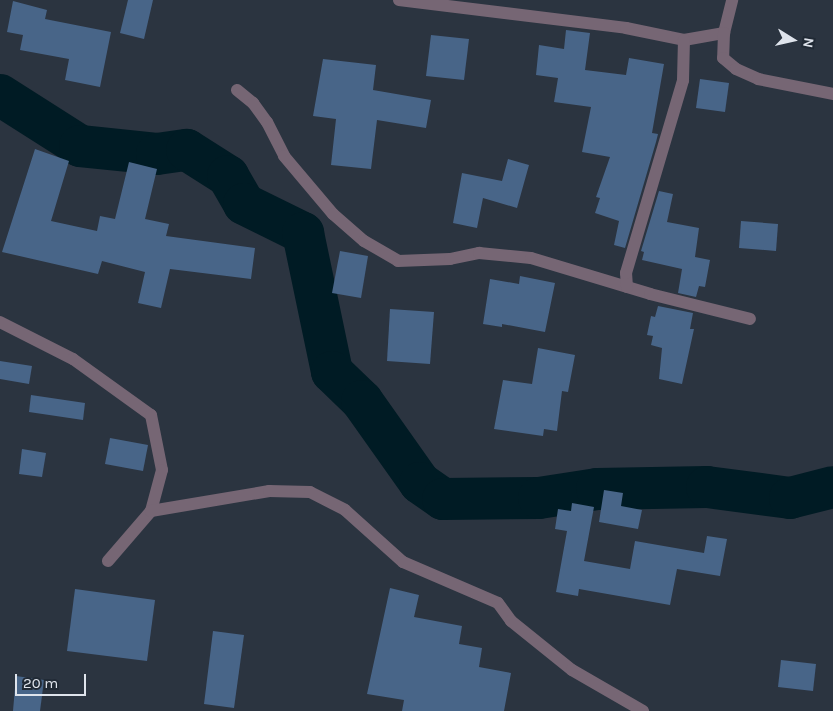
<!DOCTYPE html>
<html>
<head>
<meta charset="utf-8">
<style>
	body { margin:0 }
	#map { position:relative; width:833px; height:711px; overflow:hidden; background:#2b3440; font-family:Karla,sans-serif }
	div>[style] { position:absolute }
	.river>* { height:42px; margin:-21px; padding:0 21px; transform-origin:21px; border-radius:21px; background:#001b24 }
	.building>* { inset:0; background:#486588 }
	.minor>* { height:12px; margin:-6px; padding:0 6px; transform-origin:6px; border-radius:6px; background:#766674 }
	span { translate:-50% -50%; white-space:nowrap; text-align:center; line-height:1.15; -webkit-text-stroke:4px #212a35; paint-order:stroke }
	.north { position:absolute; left:768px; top:15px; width:50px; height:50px; -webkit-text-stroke:4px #212a35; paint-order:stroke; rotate:100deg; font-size:14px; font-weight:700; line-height:20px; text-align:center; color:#dfe4ec }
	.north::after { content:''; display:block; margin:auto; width:18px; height:22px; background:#dfe4ec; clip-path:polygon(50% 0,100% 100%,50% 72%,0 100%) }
	.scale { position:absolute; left:15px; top:674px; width:71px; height:22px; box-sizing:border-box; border:2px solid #dfe4ec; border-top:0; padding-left:6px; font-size:15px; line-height:18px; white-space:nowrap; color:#dfe4ec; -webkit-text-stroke:4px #212a35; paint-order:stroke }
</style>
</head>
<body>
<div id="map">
	<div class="river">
		<i style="left:0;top:95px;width:95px;rotate:32.5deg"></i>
		<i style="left:80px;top:146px;width:77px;rotate:5.9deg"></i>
		<i style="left:157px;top:154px;width:30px;rotate:-8deg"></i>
		<i style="left:187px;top:150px;width:49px;rotate:32.4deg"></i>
		<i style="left:228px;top:176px;width:32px;rotate:60deg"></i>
		<i style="left:244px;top:204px;width:66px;rotate:26.2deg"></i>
		<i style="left:303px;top:233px;width:142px;rotate:78.2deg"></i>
		<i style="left:332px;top:372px;width:42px;rotate:44deg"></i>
		<i style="left:362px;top:401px;width:100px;rotate:54.7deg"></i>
		<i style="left:420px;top:483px;width:28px;rotate:35deg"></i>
		<i style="left:443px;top:499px;width:96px;rotate:-0.6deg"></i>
		<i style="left:539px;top:498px;width:59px;rotate:-8.8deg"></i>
		<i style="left:597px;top:489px;width:110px;rotate:-1deg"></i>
		<i style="left:707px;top:487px;width:84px;rotate:7.5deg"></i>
		<i style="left:790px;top:498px;width:44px;rotate:-14.3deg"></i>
	</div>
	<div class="building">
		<i style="clip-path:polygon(128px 0,153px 0,144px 39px,120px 33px)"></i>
		<i style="clip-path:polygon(13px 1px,47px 10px,45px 19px,111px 32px,100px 87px,65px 80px,69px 59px,20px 50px,23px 35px,7px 32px)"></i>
		<i style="clip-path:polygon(566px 30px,590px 33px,585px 70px,626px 75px,629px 58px,664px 64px,652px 133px,658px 134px,656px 142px,625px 248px,614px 245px,619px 221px,595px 213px,600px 198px,596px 197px,610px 157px,582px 152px,591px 107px,554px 102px,558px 78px,536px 75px,539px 45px,564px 49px)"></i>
		<i style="clip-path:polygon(431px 35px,469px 39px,464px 80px,426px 76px)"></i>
		<i style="clip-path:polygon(323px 59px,376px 65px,373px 90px,431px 100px,426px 128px,377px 120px,371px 169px,331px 165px,336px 119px,313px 116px)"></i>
		<i style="clip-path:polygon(700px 79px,729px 83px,725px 112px,696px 108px)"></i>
		<i style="clip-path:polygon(35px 149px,69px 161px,51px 221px,97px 231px,100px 216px,115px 219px,129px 162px,157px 169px,145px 219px,169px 224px,166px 236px,255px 248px,251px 279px,170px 269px,161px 308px,138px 303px,145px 272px,102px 261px,98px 274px,2px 252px)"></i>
		<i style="clip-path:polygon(508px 159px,529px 165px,517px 208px,483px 198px,477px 228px,453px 223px,462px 173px,502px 181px)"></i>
		<i style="clip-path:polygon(659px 191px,673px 194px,667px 222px,699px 228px,695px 257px,710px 260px,705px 287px,699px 286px,696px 297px,678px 293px,682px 269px,642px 260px,644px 252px,641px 251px)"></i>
		<i style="clip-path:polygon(741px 221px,778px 224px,776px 251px,739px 248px)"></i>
		<i style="clip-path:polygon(340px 251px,368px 256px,361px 298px,332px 293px)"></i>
		<i style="clip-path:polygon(520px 276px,555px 283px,545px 332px,502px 324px,502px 327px,483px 324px,490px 279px,519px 284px)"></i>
		<i style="clip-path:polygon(658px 306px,693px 313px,690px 329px,694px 329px,682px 384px,659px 379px,662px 348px,651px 345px,653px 336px,647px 335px,651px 316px,655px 317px)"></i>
		<i style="clip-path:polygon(390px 309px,434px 312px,430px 364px,387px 361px)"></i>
		<i style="clip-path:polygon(538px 348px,575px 355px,568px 392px,562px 391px,557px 431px,544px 429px,543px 436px,494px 429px,503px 380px,532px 384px)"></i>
		<i style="clip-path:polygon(0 361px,32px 366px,29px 384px,0 379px)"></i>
		<i style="clip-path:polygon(31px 395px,85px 403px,83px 420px,29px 412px)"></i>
		<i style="clip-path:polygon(110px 438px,148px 445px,143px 471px,105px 464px)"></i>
		<i style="clip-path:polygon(22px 449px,46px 453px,42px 477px,19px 474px)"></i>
		<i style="clip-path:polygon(604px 490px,623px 493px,621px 506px,642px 510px,638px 529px,599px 522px)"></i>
		<i style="clip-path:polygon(572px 503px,594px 507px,584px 561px,630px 569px,635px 541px,704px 553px,707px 536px,727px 539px,720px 576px,677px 569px,670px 605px,579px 589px,578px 596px,556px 592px,567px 531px,555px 529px,558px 509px,571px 511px)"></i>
		<i style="clip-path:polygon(390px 588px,419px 595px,414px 617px,462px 626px,459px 644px,482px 648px,479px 667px,511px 673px,504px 711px,402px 711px,404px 700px,367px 694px)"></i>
		<i style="clip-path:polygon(75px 589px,155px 600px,147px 661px,67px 651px)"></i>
		<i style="clip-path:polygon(213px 631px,244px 635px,234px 708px,204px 704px)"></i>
		<i style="clip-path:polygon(781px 660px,816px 664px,813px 691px,778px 687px)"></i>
		<i style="clip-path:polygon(16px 676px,44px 680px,40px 711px,13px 711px)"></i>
	</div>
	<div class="minor">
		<i style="left:399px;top:0;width:229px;rotate:7deg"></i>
		<i style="left:626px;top:28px;width:59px;rotate:11.7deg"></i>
		<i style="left:684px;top:40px;width:41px;rotate:-9.9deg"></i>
		<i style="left:724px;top:33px;width:34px;rotate:-76deg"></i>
		<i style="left:724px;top:33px;width:25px;rotate:92deg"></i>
		<i style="left:723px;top:58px;width:17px;rotate:40deg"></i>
		<i style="left:736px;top:69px;width:24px;rotate:24deg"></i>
		<i style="left:758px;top:79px;width:76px;rotate:11.3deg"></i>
		<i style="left:237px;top:90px;width:21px;rotate:39deg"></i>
		<i style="left:253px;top:103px;width:24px;rotate:54deg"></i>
		<i style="left:267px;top:122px;width:38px;rotate:63deg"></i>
		<i style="left:284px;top:156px;width:76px;rotate:49.8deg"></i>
		<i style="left:333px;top:214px;width:41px;rotate:41.1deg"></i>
		<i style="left:364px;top:241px;width:39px;rotate:30deg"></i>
		<i style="left:398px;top:261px;width:52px;rotate:-2.2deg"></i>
		<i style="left:450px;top:259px;width:30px;rotate:-12deg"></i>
		<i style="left:479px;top:253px;width:52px;rotate:5.5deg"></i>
		<i style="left:531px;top:258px;width:124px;rotate:16.8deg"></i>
		<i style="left:650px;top:294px;width:103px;rotate:14deg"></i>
		<i style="left:627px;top:287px;width:14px;rotate:-94deg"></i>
		<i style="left:626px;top:273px;width:201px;rotate:-73.5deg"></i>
		<i style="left:683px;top:80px;width:40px;rotate:-88.6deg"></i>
		<i style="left:0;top:322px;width:82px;rotate:26.9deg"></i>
		<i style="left:73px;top:359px;width:96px;rotate:35.7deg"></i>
		<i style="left:151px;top:415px;width:56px;rotate:78.7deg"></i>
		<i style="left:162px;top:470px;width:42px;rotate:105deg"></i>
		<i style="left:151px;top:511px;width:66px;rotate:130.7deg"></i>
		<i style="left:151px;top:511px;width:120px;rotate:-9.6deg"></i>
		<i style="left:269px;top:491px;width:41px;rotate:1.4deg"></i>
		<i style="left:310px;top:492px;width:39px;rotate:27deg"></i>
		<i style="left:345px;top:510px;width:78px;rotate:41.9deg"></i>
		<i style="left:403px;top:562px;width:103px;rotate:23.3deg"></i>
		<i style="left:498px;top:603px;width:22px;rotate:54deg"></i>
		<i style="left:511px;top:621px;width:78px;rotate:38.8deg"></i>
		<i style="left:572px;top:670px;width:82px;rotate:30deg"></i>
	</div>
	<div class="north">N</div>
	<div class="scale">20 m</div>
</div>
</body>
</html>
